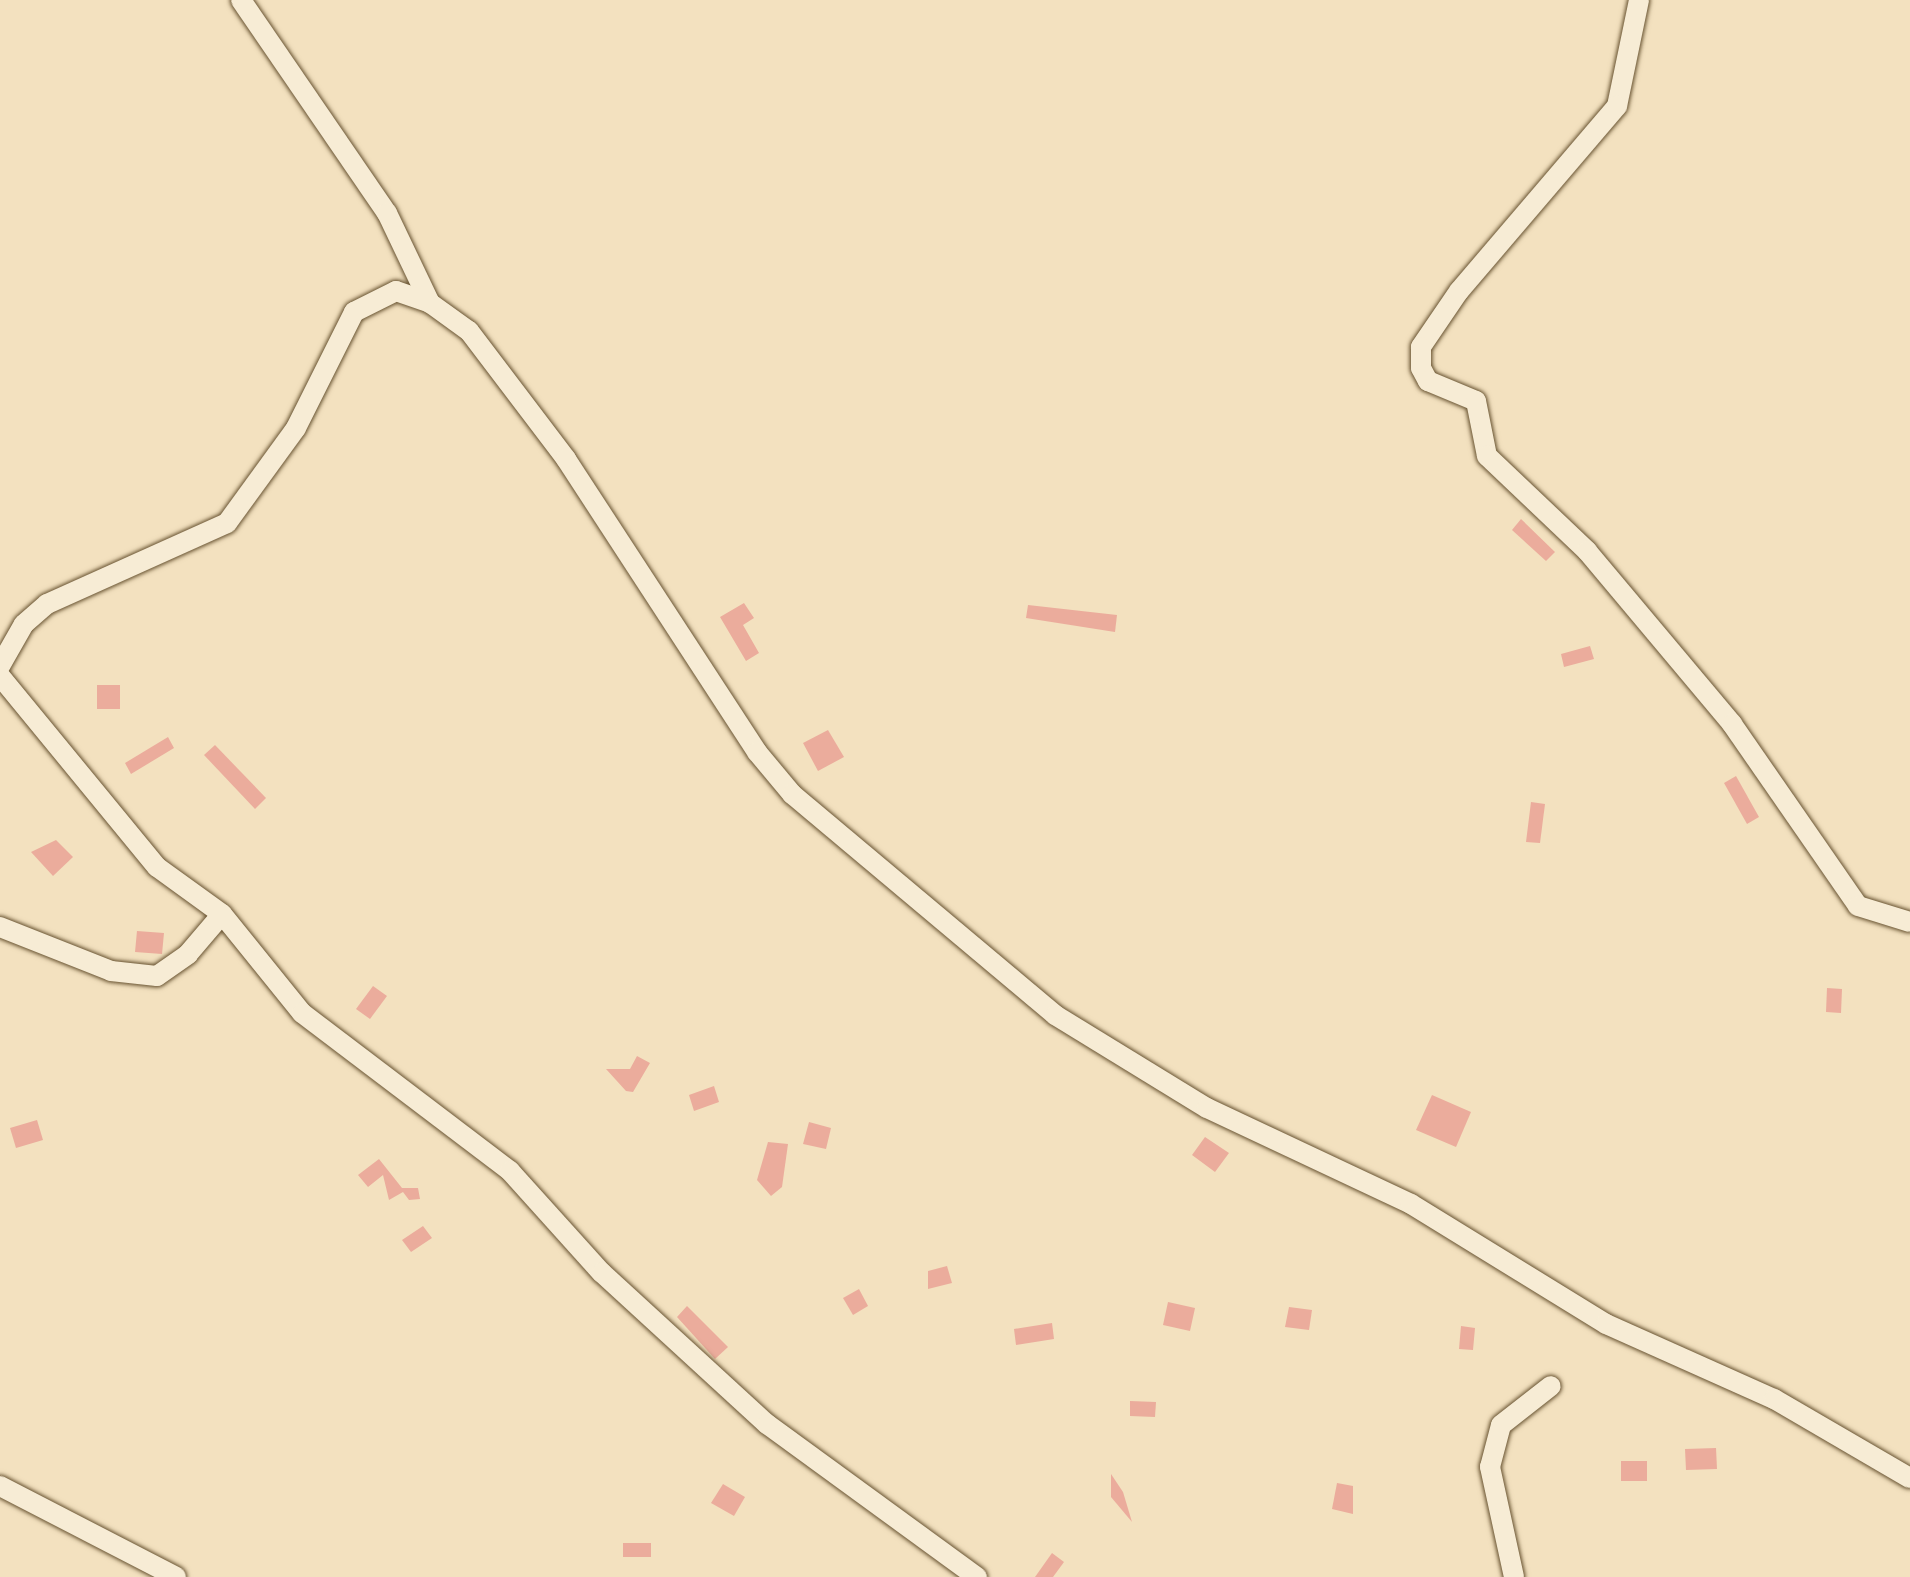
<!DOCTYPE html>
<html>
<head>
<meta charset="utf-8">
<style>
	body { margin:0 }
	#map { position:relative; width:1910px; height:1577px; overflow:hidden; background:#f3e1bf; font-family:"IM FELL DW Pica",serif }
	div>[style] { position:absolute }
	.building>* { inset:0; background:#ebac9c }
	.roads { filter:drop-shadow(0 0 2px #675230) drop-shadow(0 0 2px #675230) }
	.street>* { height:20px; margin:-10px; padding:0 10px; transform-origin:10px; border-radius:10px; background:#f7ecd5 }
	span { translate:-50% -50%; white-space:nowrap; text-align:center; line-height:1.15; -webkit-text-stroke:8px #f7ecd5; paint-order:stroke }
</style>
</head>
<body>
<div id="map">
	<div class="building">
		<i style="clip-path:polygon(1521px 519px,1555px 552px,1546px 561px,1512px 530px)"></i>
		<i style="clip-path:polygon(744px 603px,754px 618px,743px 625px,759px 653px,746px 661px,720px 617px)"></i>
		<i style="clip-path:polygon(1028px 605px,1117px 615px,1115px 632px,1026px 618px)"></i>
		<i style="clip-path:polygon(1590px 646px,1594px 659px,1564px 667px,1561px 654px)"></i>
		<i style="clip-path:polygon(97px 685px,120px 685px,120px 709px,97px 709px)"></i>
		<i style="clip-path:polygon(828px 730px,844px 757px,818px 771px,803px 743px)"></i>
		<i style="clip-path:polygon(168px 737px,174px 748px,131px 774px,125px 763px)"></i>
		<i style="clip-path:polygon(215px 745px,266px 798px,255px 809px,204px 755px)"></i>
		<i style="clip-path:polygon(1736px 776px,1759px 817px,1747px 824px,1724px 783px)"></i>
		<i style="clip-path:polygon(1531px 802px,1545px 804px,1540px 843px,1526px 842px)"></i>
		<i style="clip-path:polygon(56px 840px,73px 857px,53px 876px,31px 852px)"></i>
		<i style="clip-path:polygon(137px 931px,164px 933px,162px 954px,135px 952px)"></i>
		<i style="clip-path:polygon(373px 986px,387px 996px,370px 1019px,356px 1009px)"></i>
		<i style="clip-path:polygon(1827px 988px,1842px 989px,1841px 1013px,1826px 1012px)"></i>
		<i style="clip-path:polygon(637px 1056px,650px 1063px,633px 1092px,626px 1091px,606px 1069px,630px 1069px)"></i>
		<i style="clip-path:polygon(714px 1086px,719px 1102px,694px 1111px,689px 1095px)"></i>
		<i style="clip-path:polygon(1432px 1095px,1471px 1112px,1456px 1147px,1416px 1130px)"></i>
		<i style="clip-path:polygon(37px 1120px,43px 1140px,16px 1148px,10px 1128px)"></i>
		<i style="clip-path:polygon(809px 1122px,831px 1128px,826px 1149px,803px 1144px)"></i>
		<i style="clip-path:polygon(1205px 1137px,1229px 1153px,1215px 1172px,1192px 1155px)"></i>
		<i style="clip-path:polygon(768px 1142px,788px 1144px,782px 1187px,771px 1196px,757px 1180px)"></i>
		<i style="clip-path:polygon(379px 1159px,402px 1188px,418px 1188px,420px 1199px,409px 1200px,403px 1192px,389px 1200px,383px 1175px,368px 1187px,358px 1175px)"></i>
		<i style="clip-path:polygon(423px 1226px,432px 1238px,411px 1252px,402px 1240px)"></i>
		<i style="clip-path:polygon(947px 1266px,952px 1283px,928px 1289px,928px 1271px)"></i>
		<i style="clip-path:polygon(859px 1289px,868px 1306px,853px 1315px,843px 1298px)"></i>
		<i style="clip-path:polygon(1168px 1302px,1195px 1308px,1190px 1331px,1163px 1325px)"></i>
		<i style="clip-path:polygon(687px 1306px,728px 1347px,715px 1359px,677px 1317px)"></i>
		<i style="clip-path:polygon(1289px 1307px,1312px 1310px,1309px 1330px,1285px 1327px)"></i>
		<i style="clip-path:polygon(1052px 1323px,1054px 1339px,1016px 1345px,1014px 1329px)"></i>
		<i style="clip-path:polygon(1461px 1326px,1475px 1328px,1473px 1350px,1459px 1349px)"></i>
		<i style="clip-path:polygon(1130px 1401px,1156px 1402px,1155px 1417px,1130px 1416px)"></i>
		<i style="clip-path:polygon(1716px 1448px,1717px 1469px,1686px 1470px,1685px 1449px)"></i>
		<i style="clip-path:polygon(1621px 1461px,1647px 1461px,1647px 1481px,1621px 1481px)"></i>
		<i style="clip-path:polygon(1111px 1474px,1123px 1492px,1132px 1522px,1111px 1497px)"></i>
		<i style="clip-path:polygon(1337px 1483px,1353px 1486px,1353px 1514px,1332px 1509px)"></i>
		<i style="clip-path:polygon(723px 1484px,745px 1497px,734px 1516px,711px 1503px)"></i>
		<i style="clip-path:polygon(623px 1543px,651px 1543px,651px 1557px,623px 1557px)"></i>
		<i style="clip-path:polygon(1052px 1553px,1064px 1562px,1053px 1577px,1035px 1577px)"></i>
	</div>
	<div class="roads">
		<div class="street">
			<i style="left:241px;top:0;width:258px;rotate:55.6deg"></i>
			<i style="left:387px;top:213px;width:100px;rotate:64.5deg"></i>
			<i style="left:1639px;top:0;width:108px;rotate:101.7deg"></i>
			<i style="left:1617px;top:106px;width:243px;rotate:130.5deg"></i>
			<i style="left:1459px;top:291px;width:68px;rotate:124.2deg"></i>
			<i style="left:1421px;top:347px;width:21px;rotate:90deg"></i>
			<i style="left:1421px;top:368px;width:15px;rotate:62deg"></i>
			<i style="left:1428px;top:381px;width:52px;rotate:22.6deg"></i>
			<i style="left:1476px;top:401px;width:56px;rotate:78.7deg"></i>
			<i style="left:1487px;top:456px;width:138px;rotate:43.5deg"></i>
			<i style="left:1587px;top:551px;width:226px;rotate:50deg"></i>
			<i style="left:1732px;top:724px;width:221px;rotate:55.3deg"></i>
			<i style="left:1858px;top:906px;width:54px;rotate:17.1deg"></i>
			<i style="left:0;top:666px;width:48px;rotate:-60.3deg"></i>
			<i style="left:24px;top:624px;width:30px;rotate:-41deg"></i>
			<i style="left:47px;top:604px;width:197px;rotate:-24.2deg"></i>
			<i style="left:227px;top:523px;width:117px;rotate:-54deg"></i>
			<i style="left:296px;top:428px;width:130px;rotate:-63.4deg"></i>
			<i style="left:354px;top:312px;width:47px;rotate:-26.6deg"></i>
			<i style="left:396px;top:291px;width:36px;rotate:19deg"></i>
			<i style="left:430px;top:303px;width:48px;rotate:35.7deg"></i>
			<i style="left:469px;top:331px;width:161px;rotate:52.8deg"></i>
			<i style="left:566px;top:459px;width:350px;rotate:56.9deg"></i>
			<i style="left:757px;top:752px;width:55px;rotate:50.2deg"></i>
			<i style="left:792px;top:794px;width:344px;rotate:40deg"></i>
			<i style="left:1055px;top:1015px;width:178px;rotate:31.5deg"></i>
			<i style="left:1207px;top:1108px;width:225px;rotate:25.2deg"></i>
			<i style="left:1411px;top:1204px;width:229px;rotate:31.6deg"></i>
			<i style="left:1606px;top:1324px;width:184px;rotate:24.1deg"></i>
			<i style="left:1774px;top:1399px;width:157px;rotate:30.2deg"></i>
			<i style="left:0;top:676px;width:247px;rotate:50.6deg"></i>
			<i style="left:157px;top:867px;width:80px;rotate:35.9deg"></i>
			<i style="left:222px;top:914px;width:127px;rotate:51.1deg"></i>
			<i style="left:302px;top:1013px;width:261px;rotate:37.2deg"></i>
			<i style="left:510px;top:1171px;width:137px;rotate:48deg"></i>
			<i style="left:602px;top:1273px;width:224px;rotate:42.5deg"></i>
			<i style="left:767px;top:1424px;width:260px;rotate:36.1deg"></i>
			<i style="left:0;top:927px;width:119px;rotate:21.6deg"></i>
			<i style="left:111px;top:971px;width:46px;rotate:6.2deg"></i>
			<i style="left:157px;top:976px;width:38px;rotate:-35deg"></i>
			<i style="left:188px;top:954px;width:52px;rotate:-49.6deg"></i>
			<i style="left:0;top:1486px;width:198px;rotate:27.3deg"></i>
			<i style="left:1514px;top:1577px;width:113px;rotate:-102.3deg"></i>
			<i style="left:1490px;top:1467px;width:43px;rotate:-75.3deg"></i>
			<i style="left:1501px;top:1425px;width:63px;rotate:-38deg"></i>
		</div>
	</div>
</div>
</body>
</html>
